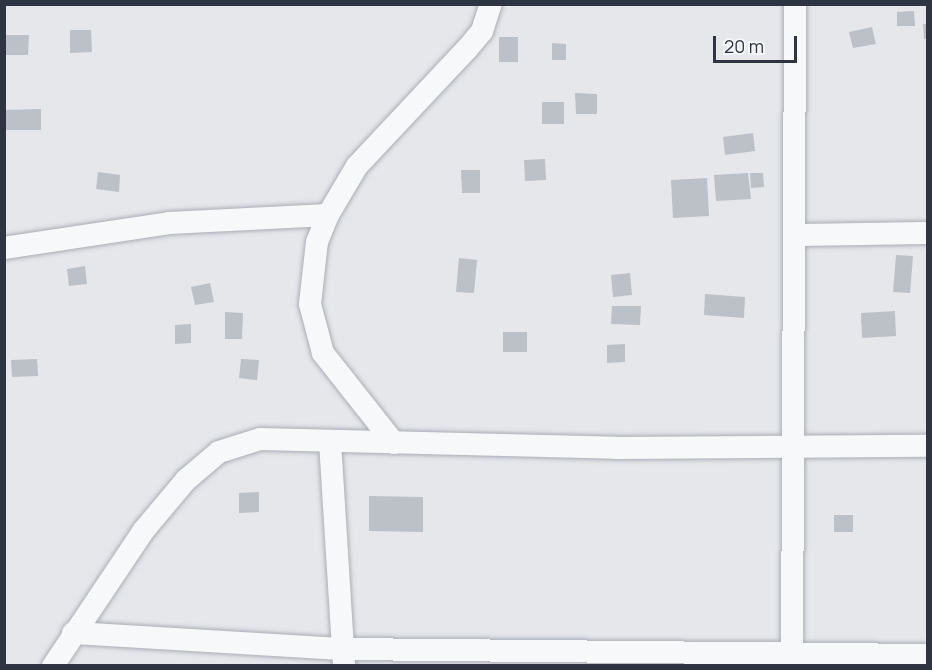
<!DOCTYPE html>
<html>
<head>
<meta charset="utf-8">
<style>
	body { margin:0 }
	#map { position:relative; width:932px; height:670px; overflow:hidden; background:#e5e7eb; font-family:Manrope,sans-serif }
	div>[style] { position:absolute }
	.building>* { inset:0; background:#bcc0c7 }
	.roads { filter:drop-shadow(0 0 2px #aaaeb5) drop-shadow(0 0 2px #aaaeb5) }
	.street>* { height:22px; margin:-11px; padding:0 11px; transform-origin:11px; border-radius:11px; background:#f7f8f9 }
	span { translate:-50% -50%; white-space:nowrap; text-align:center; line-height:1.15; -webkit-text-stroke:4.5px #f4f6f8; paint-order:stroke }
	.frame { position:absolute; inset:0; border:6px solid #2e3441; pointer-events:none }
	.scale { position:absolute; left:713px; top:36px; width:84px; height:27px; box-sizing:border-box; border:3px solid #2e3441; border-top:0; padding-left:8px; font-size:18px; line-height:21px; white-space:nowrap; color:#2e3441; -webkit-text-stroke:4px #f4f6f8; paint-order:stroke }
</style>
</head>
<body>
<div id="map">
	<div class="building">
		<i style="clip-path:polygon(914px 11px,915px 26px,897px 26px,897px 12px)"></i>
		<i style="clip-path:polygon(923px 24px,928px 24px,928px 39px,924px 39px)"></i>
		<i style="clip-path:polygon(872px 27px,876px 44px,853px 48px,849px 32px)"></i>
		<i style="clip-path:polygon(70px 30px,91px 30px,92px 52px,70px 53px)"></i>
		<i style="clip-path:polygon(6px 35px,29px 35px,28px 55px,5px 55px)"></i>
		<i style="clip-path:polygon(499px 37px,518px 37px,518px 62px,499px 62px)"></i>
		<i style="clip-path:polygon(552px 43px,566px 44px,566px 60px,552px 60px)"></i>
		<i style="clip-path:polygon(575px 93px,597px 94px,597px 114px,576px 114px)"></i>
		<i style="clip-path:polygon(542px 102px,564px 102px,564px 124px,542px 124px)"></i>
		<i style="clip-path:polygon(41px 109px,41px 130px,4px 130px,4px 110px)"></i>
		<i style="clip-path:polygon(753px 133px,755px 151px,725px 155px,723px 137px)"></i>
		<i style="clip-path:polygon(545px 159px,546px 180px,525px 181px,524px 160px)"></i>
		<i style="clip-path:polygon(461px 170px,480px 170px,480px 193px,462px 193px)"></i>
		<i style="clip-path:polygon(98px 172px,120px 175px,119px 192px,96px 189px)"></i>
		<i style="clip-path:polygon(748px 173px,751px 199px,716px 201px,714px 175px)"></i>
		<i style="clip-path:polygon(750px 173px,763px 173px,764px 187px,751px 188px)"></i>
		<i style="clip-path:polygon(707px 178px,709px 216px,673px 218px,671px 180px)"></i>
		<i style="clip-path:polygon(896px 255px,913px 256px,910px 293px,893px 292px)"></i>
		<i style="clip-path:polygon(459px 258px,477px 260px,474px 293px,456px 292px)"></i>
		<i style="clip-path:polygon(85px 266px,87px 284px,69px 286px,67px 269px)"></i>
		<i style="clip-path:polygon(630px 273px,632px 295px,613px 297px,611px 275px)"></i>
		<i style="clip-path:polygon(210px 283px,214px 302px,195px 305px,191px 287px)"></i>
		<i style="clip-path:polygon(705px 294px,745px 297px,744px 318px,704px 315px)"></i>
		<i style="clip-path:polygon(612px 306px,641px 306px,640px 325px,611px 324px)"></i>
		<i style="clip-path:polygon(895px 311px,896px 336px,862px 338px,861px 313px)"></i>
		<i style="clip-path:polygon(225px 312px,243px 313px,242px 339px,225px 339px)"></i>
		<i style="clip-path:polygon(191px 324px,191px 343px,175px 344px,175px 325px)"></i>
		<i style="clip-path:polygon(503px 332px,527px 332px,527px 352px,503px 352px)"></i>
		<i style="clip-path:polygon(625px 344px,625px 362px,607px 363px,607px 345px)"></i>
		<i style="clip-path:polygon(37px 359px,38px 376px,12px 377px,11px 360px)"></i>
		<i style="clip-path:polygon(241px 359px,259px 360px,257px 380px,239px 378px)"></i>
		<i style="clip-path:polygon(259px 492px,259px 512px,239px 513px,239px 493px)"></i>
		<i style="clip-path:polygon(369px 496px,423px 497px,423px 532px,369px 531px)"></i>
		<i style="clip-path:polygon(834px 515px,853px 515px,853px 532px,834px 532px)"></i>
	</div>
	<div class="roads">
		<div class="street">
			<i style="left:796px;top:235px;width:132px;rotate:-0.9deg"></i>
			<i style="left:4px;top:248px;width:167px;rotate:-8.6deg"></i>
			<i style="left:169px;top:223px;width:159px;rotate:-2.9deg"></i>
			<i style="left:330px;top:442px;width:224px;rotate:86.4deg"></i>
			<i style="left:394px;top:443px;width:115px;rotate:-128.3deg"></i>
			<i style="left:323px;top:353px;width:51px;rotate:-104.9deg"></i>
			<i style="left:310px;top:304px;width:62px;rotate:-83.6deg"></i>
			<i style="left:317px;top:242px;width:29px;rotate:-68deg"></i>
			<i style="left:328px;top:215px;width:57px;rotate:-59.4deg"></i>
			<i style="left:357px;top:166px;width:161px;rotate:-46.8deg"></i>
			<i style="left:467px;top:49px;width:23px;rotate:-50deg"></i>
			<i style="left:482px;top:31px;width:28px;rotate:-72deg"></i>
			<i style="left:73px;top:633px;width:270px;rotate:3.4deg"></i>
			<i style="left:343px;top:649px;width:585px;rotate:0.59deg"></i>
			<i style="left:53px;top:666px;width:164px;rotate:-56.2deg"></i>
			<i style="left:144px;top:530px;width:65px;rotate:-50deg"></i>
			<i style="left:186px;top:480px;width:43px;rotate:-40.3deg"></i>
			<i style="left:219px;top:452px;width:43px;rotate:-17.6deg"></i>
			<i style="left:260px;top:439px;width:356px;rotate:1.4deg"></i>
			<i style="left:616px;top:448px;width:312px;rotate:-0.4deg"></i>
			<i style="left:792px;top:666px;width:662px;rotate:-89.74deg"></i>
		</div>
	</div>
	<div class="frame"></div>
	<div class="scale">20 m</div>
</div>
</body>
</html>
